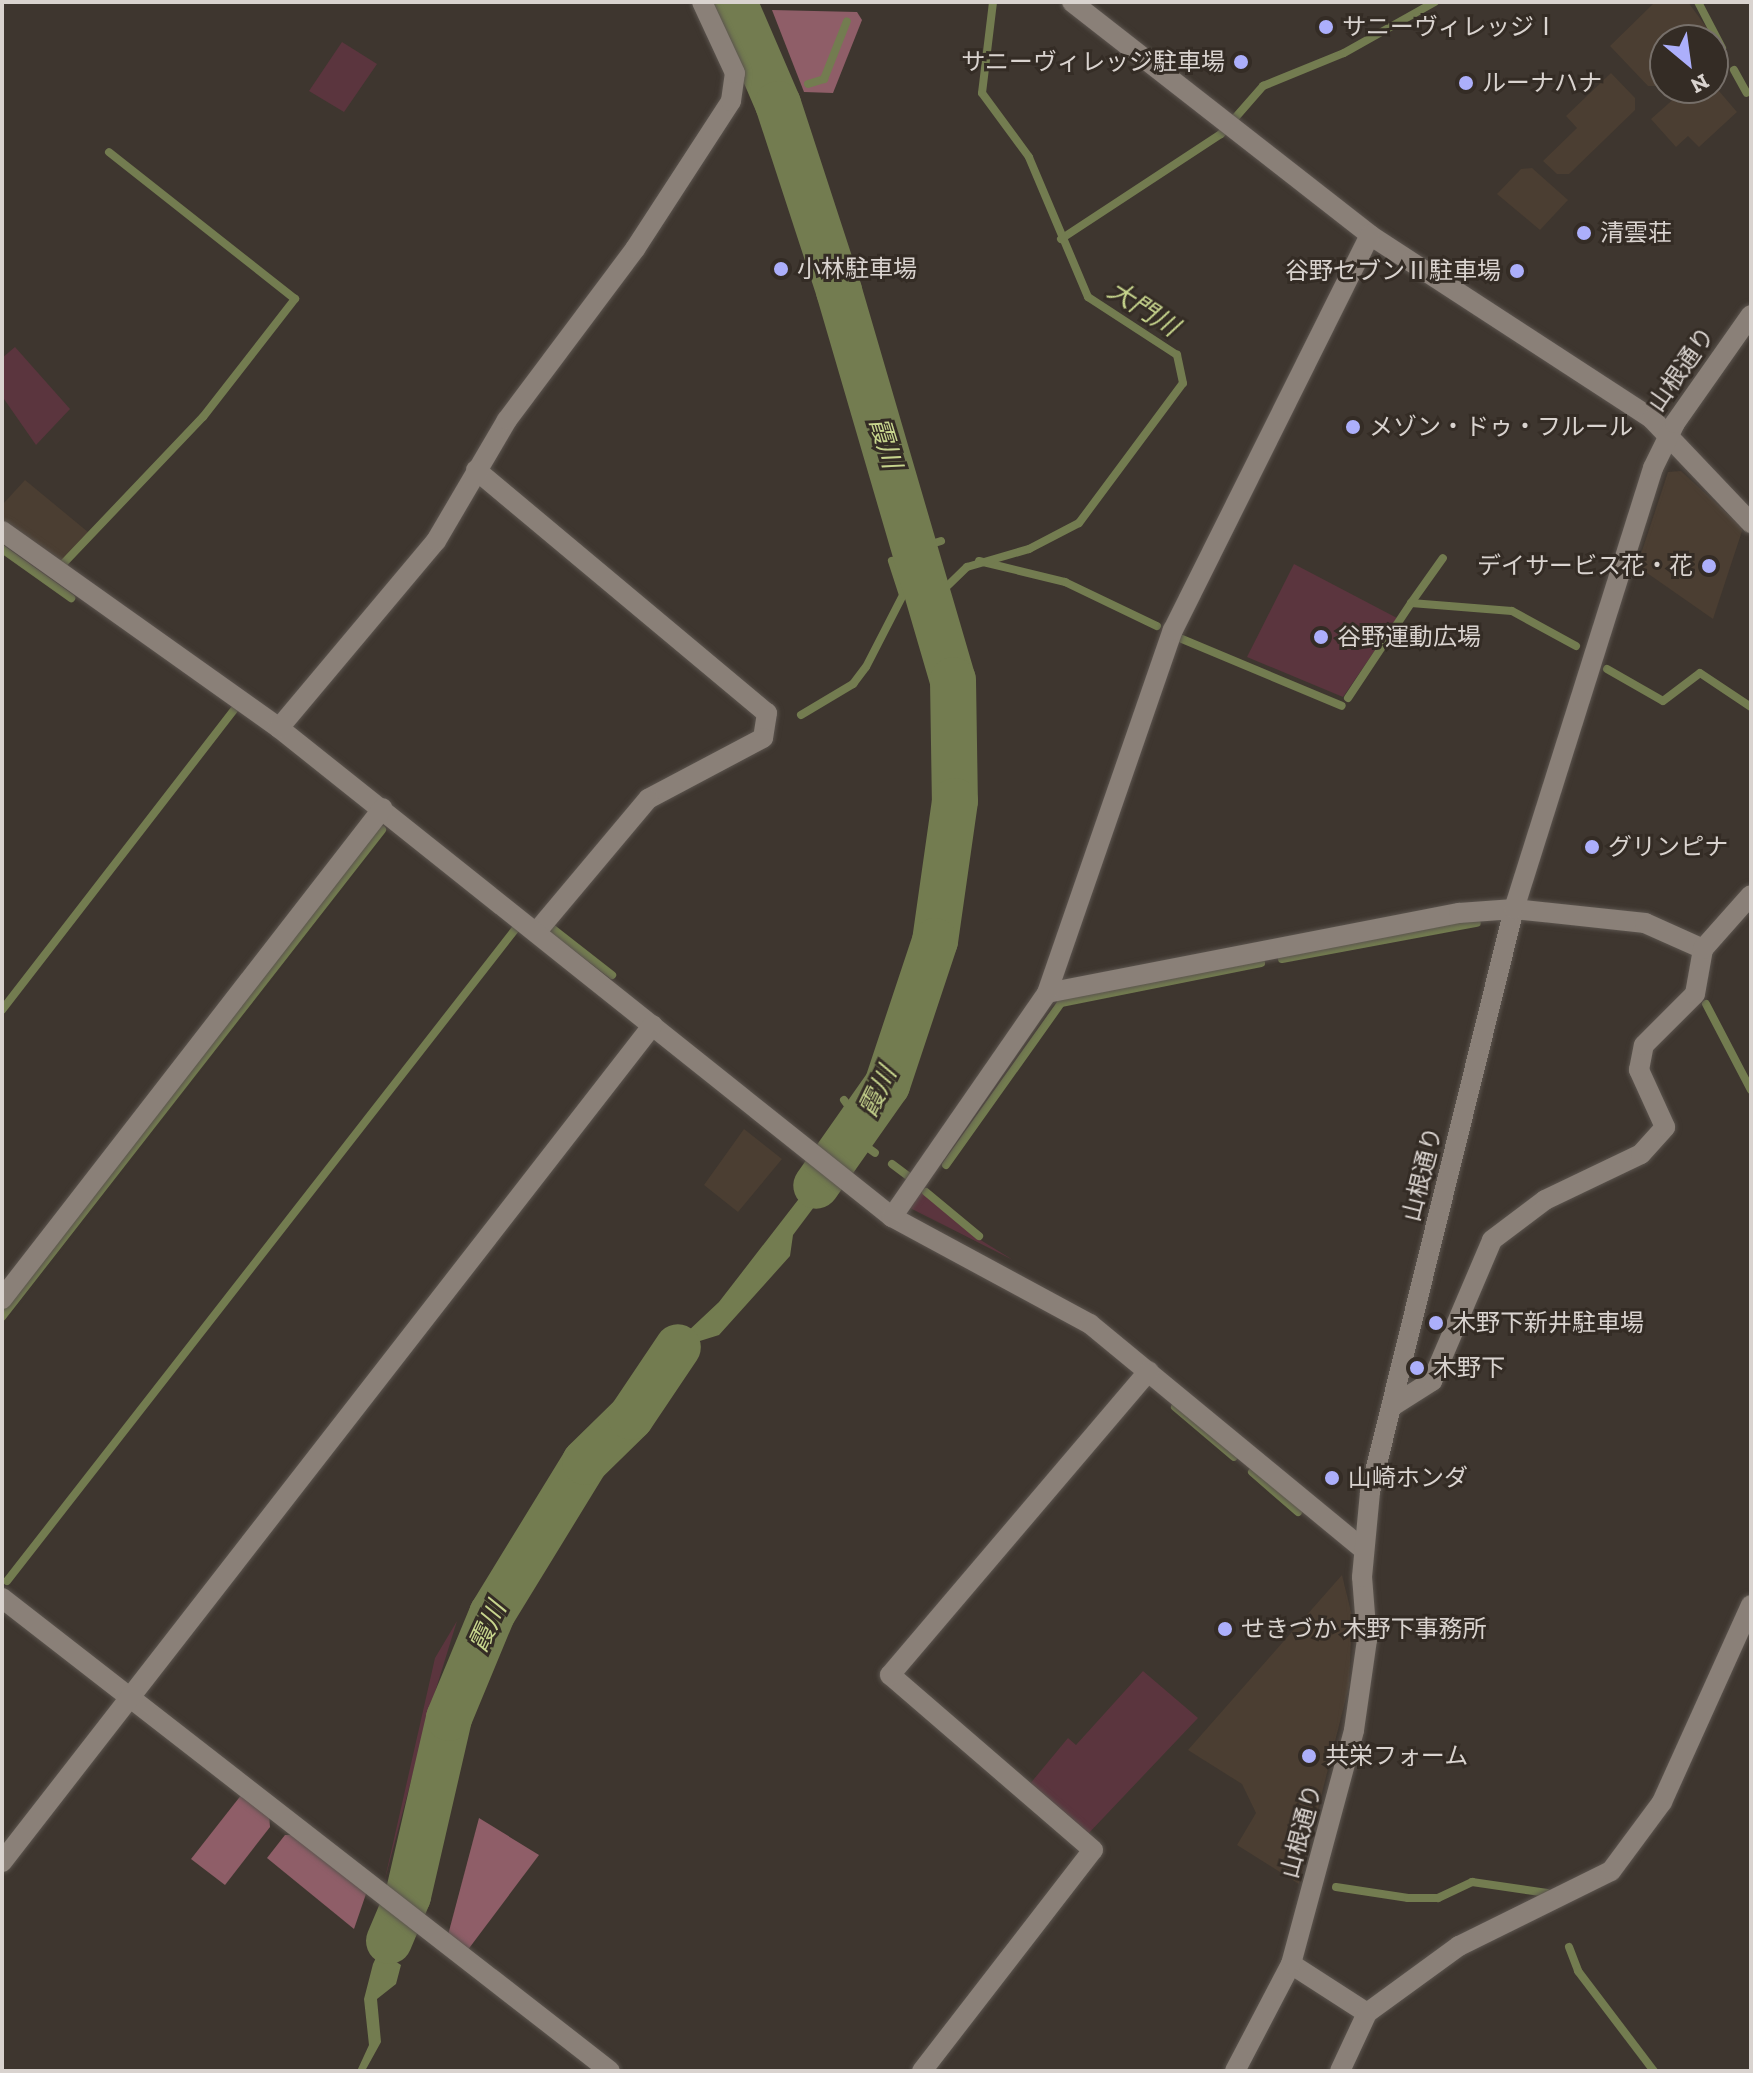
<!DOCTYPE html>
<html>
<head>
<meta charset="utf-8">
<style>
	body { margin:0 }
	#map { position:relative; width:1753px; height:2073px; overflow:hidden; background:#3e362f; font-family:"Zilla Slab","Noto Sans JP",serif }
	div>[style] { position:absolute }
	.built>* { inset:0; background:#4b3e32 }
	.green>* { inset:0; background:#5b353e }
	.forest>* { inset:0; background:#8f5e68 }
	.water>* { inset:0; background:#737c50 }
	.stream>* { height:8px; margin:-4px; padding:0 4px; transform-origin:4px; border-radius:4px; background:#737c50 }
	.river>* { height:46px; margin:-23px; padding:0 23px; transform-origin:23px; border-radius:23px; background:#737c50 }
	.roads { filter:drop-shadow(0 0 2px #5b544e) drop-shadow(0 0 2px #5b544e) }
	.minor>* { height:20px; margin:-10px; padding:0 10px; transform-origin:10px; border-radius:10px; background:#8a8078 }
	.tertiary>* { height:20px; margin:-10px; padding:0 10px; transform-origin:10px; border-radius:10px; background:#8a8078 }
	.dots>* { width:22px; height:22px; translate:-50% -50%; box-sizing:border-box; border:4px solid #342c25; border-radius:50% }
	span { translate:-50% -50%; white-space:nowrap; text-align:center; line-height:1.15; -webkit-text-stroke:6px #342c25; paint-order:stroke }
	.poi-label { font-size:24px; color:#d9d3cf }
	.left { translate:0 -50%; text-align:left }
	.right { translate:-100% -50%; text-align:right }
	.street-label { font-size:24px; color:#d9d3cf }
	.water-label { font-size:26px; color:#c7d58d; font-style:italic }
	.frame { position:absolute; inset:0; border:4px solid #d9d3cf; pointer-events:none }
	.north { position:absolute; left:1649px; top:24px; width:80px; height:80px; box-sizing:border-box; background:#342c25; border:2px solid #766f69; border-radius:50%; rotate:151deg; font-size:22px; font-weight:700; line-height:32px; text-align:center; color:#d9d3cf }
	.north::after { content:''; display:block; margin:auto; width:28px; height:36px; background:#acaffb; clip-path:polygon(50% 0,100% 100%,50% 72%,0 100%) }
</style>
</head>
<body>
<div id="map">
	<div class="built">
		<i style="clip-path:polygon(1655px 2px,1688px 2px,1707px 28px,1696px 40px,1665px 40px,1661px 86px,1648px 86px,1610px 46px)"></i>
		<i style="clip-path:polygon(1611px 73px,1635px 98px,1635px 110px,1569px 174px,1557px 174px,1543px 161px,1577px 128px,1566px 116px)"></i>
		<i style="clip-path:polygon(1713px 84px,1737px 112px,1699px 147px,1688px 136px,1676px 147px,1651px 119px,1686px 88px)"></i>
		<i style="clip-path:polygon(1532px 168px,1568px 200px,1540px 230px,1497px 194px,1521px 169px)"></i>
		<i style="clip-path:polygon(1681px 471px,1743px 528px,1713px 619px,1637px 566px,1668px 472px)"></i>
		<i style="clip-path:polygon(25px 480px,88px 532px,60px 564px,2px 518px,3px 504px)"></i>
		<i style="clip-path:polygon(744px 1129px,782px 1159px,738px 1212px,704px 1185px)"></i>
		<i style="clip-path:polygon(1342px 1575px,1352px 1616px,1349px 1686px,1299px 1884px,1237px 1845px,1256px 1813px,1242px 1784px,1188px 1750px)"></i>
	</div>
	<div class="green">
		<i style="clip-path:polygon(342px 42px,377px 64px,344px 112px,309px 91px)"></i>
		<i style="clip-path:polygon(15px 347px,70px 409px,36px 445px,4px 399px,2px 358px)"></i>
		<i style="clip-path:polygon(1294px 564px,1397px 618px,1343px 697px,1247px 657px)"></i>
		<i style="clip-path:polygon(922px 1192px,979px 1239px,1013px 1260px,910px 1208px)"></i>
		<i style="clip-path:polygon(457px 1621px,431px 1705px,384px 1883px,435px 1658px)"></i>
		<i style="clip-path:polygon(1143px 1671px,1198px 1718px,1087px 1835px,1029px 1785px,1068px 1738px,1076px 1745px)"></i>
	</div>
	<div class="forest">
		<i style="clip-path:polygon(772px 10px,857px 12px,862px 20px,833px 93px,804px 92px)"></i>
		<i style="clip-path:polygon(242px 1794px,269px 1814px,270px 1827px,225px 1885px,191px 1859px)"></i>
		<i style="clip-path:polygon(479px 1818px,539px 1855px,467px 1951px,448px 1935px)"></i>
		<i style="clip-path:polygon(285px 1835px,295px 1835px,367px 1891px,354px 1929px,267px 1858px)"></i>
	</div>
	<div class="water">
		<i style="clip-path:polygon(849px 1134px,829px 1187px,793px 1235px,790px 1256px,719px 1335px,687px 1345px,640px 1398px,653px 1364px,719px 1302px)"></i>
		<i style="clip-path:polygon(411px 1884px,413px 1902px,387px 1956px,401px 1965px,396px 1984px,377px 1999px,381px 2042px,365px 2071px,357px 2071px,369px 2045px,364px 1999px,373px 1964px)"></i>
	</div>
	<div class="stream">
		<i style="left:1698px;top:2px;width:52px;rotate:62.4deg"></i>
		<i style="left:1734px;top:70px;width:26px;rotate:61deg"></i>
		<i style="left:769px;top:83px;width:19px"></i>
		<i style="left:808px;top:84px;width:17px;rotate:-17deg"></i>
		<i style="left:824px;top:79px;width:62px;rotate:-68.4deg"></i>
		<i style="left:1061px;top:239px;width:191px;rotate:-33.3deg"></i>
		<i style="left:1221px;top:134px;width:64px;rotate:-48.8deg"></i>
		<i style="left:1263px;top:86px;width:87px;rotate:-22.2deg"></i>
		<i style="left:1344px;top:53px;width:104px;rotate:-29.3deg"></i>
		<i style="left:2px;top:549px;width:85px;rotate:35.4deg"></i>
		<i style="left:899px;top:554px;width:44px;rotate:-17.2deg"></i>
		<i style="left:979px;top:561px;width:89px;rotate:13.7deg"></i>
		<i style="left:1065px;top:582px;width:102px;rotate:25.6deg"></i>
		<i style="left:61px;top:566px;width:206px;rotate:-46.4deg"></i>
		<i style="left:203px;top:417px;width:150px;rotate:-52.1deg"></i>
		<i style="left:295px;top:299px;width:237px;rotate:-141.7deg"></i>
		<i style="left:934px;top:599px;width:46px;rotate:-44.1deg"></i>
		<i style="left:967px;top:567px;width:65px;rotate:-16.2deg"></i>
		<i style="left:1029px;top:549px;width:56px;rotate:-27.5deg"></i>
		<i style="left:1079px;top:523px;width:174px;rotate:-53.4deg"></i>
		<i style="left:1183px;top:383px;width:29px;rotate:-102deg"></i>
		<i style="left:1177px;top:355px;width:106px;rotate:-146.9deg"></i>
		<i style="left:1088px;top:297px;width:152px;rotate:-112.9deg"></i>
		<i style="left:1029px;top:157px;width:79px;rotate:-126.3deg"></i>
		<i style="left:982px;top:93px;width:92px;rotate:-83.1deg"></i>
		<i style="left:1411px;top:603px;width:55px;rotate:-54.6deg"></i>
		<i style="left:1182px;top:639px;width:173px;rotate:22.7deg"></i>
		<i style="left:1607px;top:669px;width:64px;rotate:29.7deg"></i>
		<i style="left:1663px;top:701px;width:46px;rotate:-37.1deg"></i>
		<i style="left:1700px;top:673px;width:61px;rotate:33.7deg"></i>
		<i style="left:1348px;top:698px;width:114px;rotate:-56.4deg"></i>
		<i style="left:1411px;top:603px;width:101px;rotate:4.5deg"></i>
		<i style="left:1512px;top:611px;width:73px;rotate:28.7deg"></i>
		<i style="left:801px;top:715px;width:61px;rotate:-30.8deg"></i>
		<i style="left:853px;top:684px;width:21px;rotate:-53deg"></i>
		<i style="left:866px;top:667px;width:81px;rotate:-62.8deg"></i>
		<i style="left:903px;top:595px;width:36px;rotate:-108deg"></i>
		<i style="left:553px;top:929px;width:75px;rotate:37.9deg"></i>
		<i style="left:1282px;top:959px;width:198px;rotate:-10.5deg"></i>
		<i style="left:1706px;top:1004px;width:97px;rotate:62.4deg"></i>
		<i style="left:2px;top:1010px;width:379px;rotate:-52.3deg"></i>
		<i style="left:844px;top:1100px;width:17px;rotate:54deg"></i>
		<i style="left:854px;top:1114px;width:21px;rotate:104deg"></i>
		<i style="left:849px;top:1134px;width:32px;rotate:36deg"></i>
		<i style="left:892px;top:1164px;width:20px;rotate:37deg"></i>
		<i style="left:946px;top:1165px;width:199px;rotate:-54.6deg"></i>
		<i style="left:1061px;top:1003px;width:204px;rotate:-11.3deg"></i>
		<i style="left:926px;top:1192px;width:69px;rotate:39.7deg"></i>
		<i style="left:2px;top:1317px;width:618px;rotate:-52.04deg"></i>
		<i style="left:1175px;top:1407px;width:77px;rotate:40.3deg"></i>
		<i style="left:1252px;top:1472px;width:61px;rotate:41deg"></i>
		<i style="left:7px;top:1581px;width:829px;rotate:-52.05deg"></i>
		<i style="left:1336px;top:1887px;width:73px;rotate:8.7deg"></i>
		<i style="left:1408px;top:1898px;width:30px"></i>
		<i style="left:1438px;top:1898px;width:38px;rotate:-25deg"></i>
		<i style="left:1472px;top:1882px;width:76px;rotate:8.3deg"></i>
		<i style="left:1569px;top:1947px;width:26px;rotate:69deg"></i>
		<i style="left:1578px;top:1971px;width:126px;rotate:52.8deg"></i>
	</div>
	<div class="river">
		<i style="left:734px;top:2px;width:111px;rotate:66.7deg"></i>
		<i style="left:778px;top:104px;width:197px;rotate:71.9deg"></i>
		<i style="left:839px;top:291px;width:405px;rotate:73.7deg"></i>
		<i style="left:953px;top:680px;width:121px;rotate:89.1deg"></i>
		<i style="left:955px;top:801px;width:141px;rotate:98.1deg"></i>
		<i style="left:935px;top:941px;width:152px;rotate:108.4deg"></i>
		<i style="left:887px;top:1085px;width:123px;rotate:125.1deg"></i>
		<i style="left:389px;top:1941px;width:49px;rotate:-67.1deg"></i>
		<i style="left:408px;top:1896px;width:183px;rotate:-77deg"></i>
		<i style="left:449px;top:1718px;width:113px;rotate:-67.5deg"></i>
		<i style="left:492px;top:1614px;width:178px;rotate:-58.5deg"></i>
		<i style="left:585px;top:1462px;width:64px;rotate:-44.4deg"></i>
		<i style="left:631px;top:1417px;width:84px;rotate:-56.1deg"></i>
	</div>
	<div class="roads">
		<div class="minor">
			<i style="left:1072px;top:2px;width:378px;rotate:38deg"></i>
			<i style="left:1370px;top:235px;width:337px;rotate:33.1deg"></i>
			<i style="left:1652px;top:419px;width:144px;rotate:46.4deg"></i>
			<i style="left:476px;top:470px;width:379px;rotate:39.9deg"></i>
			<i style="left:767px;top:713px;width:25px;rotate:99deg"></i>
			<i style="left:763px;top:738px;width:130px;rotate:152.1deg"></i>
			<i style="left:648px;top:799px;width:171px;rotate:130deg"></i>
			<i style="left:2px;top:531px;width:340px;rotate:35.4deg"></i>
			<i style="left:279px;top:728px;width:784px;rotate:38.58deg"></i>
			<i style="left:892px;top:1217px;width:225px;rotate:28.4deg"></i>
			<i style="left:1090px;top:1324px;width:352px;rotate:39.5deg"></i>
			<i style="left:279px;top:728px;width:244px;rotate:-50deg"></i>
			<i style="left:436px;top:541px;width:140px;rotate:-59.6deg"></i>
			<i style="left:507px;top:420px;width:214px;rotate:-53.2deg"></i>
			<i style="left:635px;top:249px;width:176px;rotate:-57deg"></i>
			<i style="left:731px;top:101px;width:28px;rotate:-82deg"></i>
			<i style="left:735px;top:73px;width:78px;rotate:-114.9deg"></i>
			<i style="left:1047px;top:993px;width:420px;rotate:-11deg"></i>
			<i style="left:1459px;top:913px;width:55px;rotate:-4.2deg"></i>
			<i style="left:1514px;top:909px;width:132px;rotate:6.1deg"></i>
			<i style="left:1645px;top:923px;width:64px;rotate:24.1deg"></i>
			<i style="left:892px;top:1217px;width:272px;rotate:-55.3deg"></i>
			<i style="left:1047px;top:993px;width:384px;rotate:-70.9deg"></i>
			<i style="left:1173px;top:630px;width:441px;rotate:-63.5deg"></i>
			<i style="left:2px;top:1299px;width:621px;rotate:-52.19deg"></i>
			<i style="left:1391px;top:1407px;width:49px;rotate:-32.4deg"></i>
			<i style="left:1432px;top:1381px;width:153px;rotate:-66.9deg"></i>
			<i style="left:1492px;top:1240px;width:66px;rotate:-37deg"></i>
			<i style="left:1545px;top:1200px;width:106px;rotate:-25.6deg"></i>
			<i style="left:1641px;top:1154px;width:36px;rotate:-48deg"></i>
			<i style="left:1665px;top:1127px;width:63px;rotate:-114.5deg"></i>
			<i style="left:1639px;top:1070px;width:25px;rotate:-79deg"></i>
			<i style="left:1644px;top:1045px;width:72px;rotate:-45deg"></i>
			<i style="left:1695px;top:994px;width:46px;rotate:-79.9deg"></i>
			<i style="left:1703px;top:949px;width:72px;rotate:-48.4deg"></i>
			<i style="left:2px;top:1598px;width:770px;rotate:37.88deg"></i>
			<i style="left:2px;top:1862px;width:1060px;rotate:-52.13deg"></i>
			<i style="left:1291px;top:1964px;width:90px;rotate:32.8deg"></i>
			<i style="left:922px;top:2071px;width:279px;rotate:-52.3deg"></i>
			<i style="left:1093px;top:1850px;width:268px;rotate:-139.2deg"></i>
			<i style="left:890px;top:1675px;width:399px;rotate:-49.6deg"></i>
			<i style="left:1340px;top:2071px;width:64px;rotate:-65deg"></i>
			<i style="left:1367px;top:2013px;width:114px;rotate:-36.1deg"></i>
			<i style="left:1459px;top:1946px;width:169px;rotate:-26.3deg"></i>
			<i style="left:1611px;top:1871px;width:86px;rotate:-53.5deg"></i>
			<i style="left:1662px;top:1802px;width:216px;rotate:-65.7deg"></i>
		</div>
		<div class="tertiary">
			<i style="left:1235px;top:2071px;width:121px;rotate:-62.4deg"></i>
			<i style="left:1291px;top:1964px;width:242px;rotate:-74.9deg"></i>
			<i style="left:1354px;top:1730px;width:91px;rotate:-81.8deg"></i>
			<i style="left:1367px;top:1640px;width:63px;rotate:-94.5deg"></i>
			<i style="left:1362px;top:1577px;width:85px;rotate:-84.6deg"></i>
			<i style="left:1370px;top:1492px;width:601px;rotate:-76.13deg"></i>
			<i style="left:1514px;top:909px;width:462px;rotate:-72.5deg"></i>
			<i style="left:1653px;top:468px;width:50px;rotate:-63.9deg"></i>
			<i style="left:1675px;top:423px;width:132px;rotate:-54.9deg"></i>
		</div>
	</div>
	<div class="dots">
		<i style="left:1326px;top:27px;background:#acaffb"></i>
		<i style="left:1241px;top:62px;background:#acaffb"></i>
		<i style="left:1466px;top:83px;background:#acaffb"></i>
		<i style="left:1584px;top:233px;background:#acaffb"></i>
		<i style="left:781px;top:269px;background:#acaffb"></i>
		<i style="left:1517px;top:271px;background:#acaffb"></i>
		<i style="left:1353px;top:427px;background:#acaffb"></i>
		<i style="left:1709px;top:566px;background:#acaffb"></i>
		<i style="left:1321px;top:637px;background:#acaffb"></i>
		<i style="left:1592px;top:847px;background:#acaffb"></i>
		<i style="left:1436px;top:1323px;background:#acaffb"></i>
		<i style="left:1417px;top:1368px;background:#acaffb"></i>
		<i style="left:1332px;top:1478px;background:#acaffb"></i>
		<i style="left:1225px;top:1629px;background:#acaffb"></i>
		<i style="left:1309px;top:1756px;background:#acaffb"></i>
	</div>
	<div class="poi-label">
		<span class="left" style="left:1342px;top:27px">サニーヴィレッジⅠ</span>
		<span class="right" style="left:1225px;top:62px">サニーヴィレッジ駐車場</span>
		<span class="left" style="left:1482px;top:83px">ルーナハナ</span>
		<span class="left" style="left:1600px;top:233px">清雲荘</span>
		<span class="left" style="left:797px;top:269px">小林駐車場</span>
		<span class="right" style="left:1501px;top:271px">谷野セブンⅡ駐車場</span>
		<span class="left" style="left:1369px;top:427px">メゾン・ドゥ・フルール</span>
		<span class="right" style="left:1693px;top:566px">デイサービス花・花</span>
		<span class="left" style="left:1337px;top:637px">谷野運動広場</span>
		<span class="left" style="left:1608px;top:847px">グリンピナ</span>
		<span class="left" style="left:1452px;top:1323px">木野下新井駐車場</span>
		<span class="left" style="left:1433px;top:1368px">木野下</span>
		<span class="left" style="left:1348px;top:1478px">山崎ホンダ</span>
		<span class="left" style="left:1241px;top:1629px">せきづか 木野下事務所</span>
		<span class="left" style="left:1325px;top:1756px">共栄フォーム</span>
	</div>
	<div class="street-label">
		<span style="left:1681px;top:369px;rotate:-55deg">山根通り</span>
		<span style="left:1422px;top:1174px;rotate:-76deg">山根通り</span>
		<span style="left:1301px;top:1831px;rotate:-75deg">山根通り</span>
	</div>
	<div class="water-label">
		<span style="left:1143px;top:309px;rotate:33deg">大門川</span>
		<span style="left:885px;top:443px;rotate:73deg">霞川</span>
		<span style="left:878px;top:1092px;rotate:-64deg">霞川</span>
		<span style="left:488px;top:1627px;rotate:-65deg">霞川</span>
	</div>
	<div class="frame"></div>
	<div class="north">N</div>
</div>
</body>
</html>
